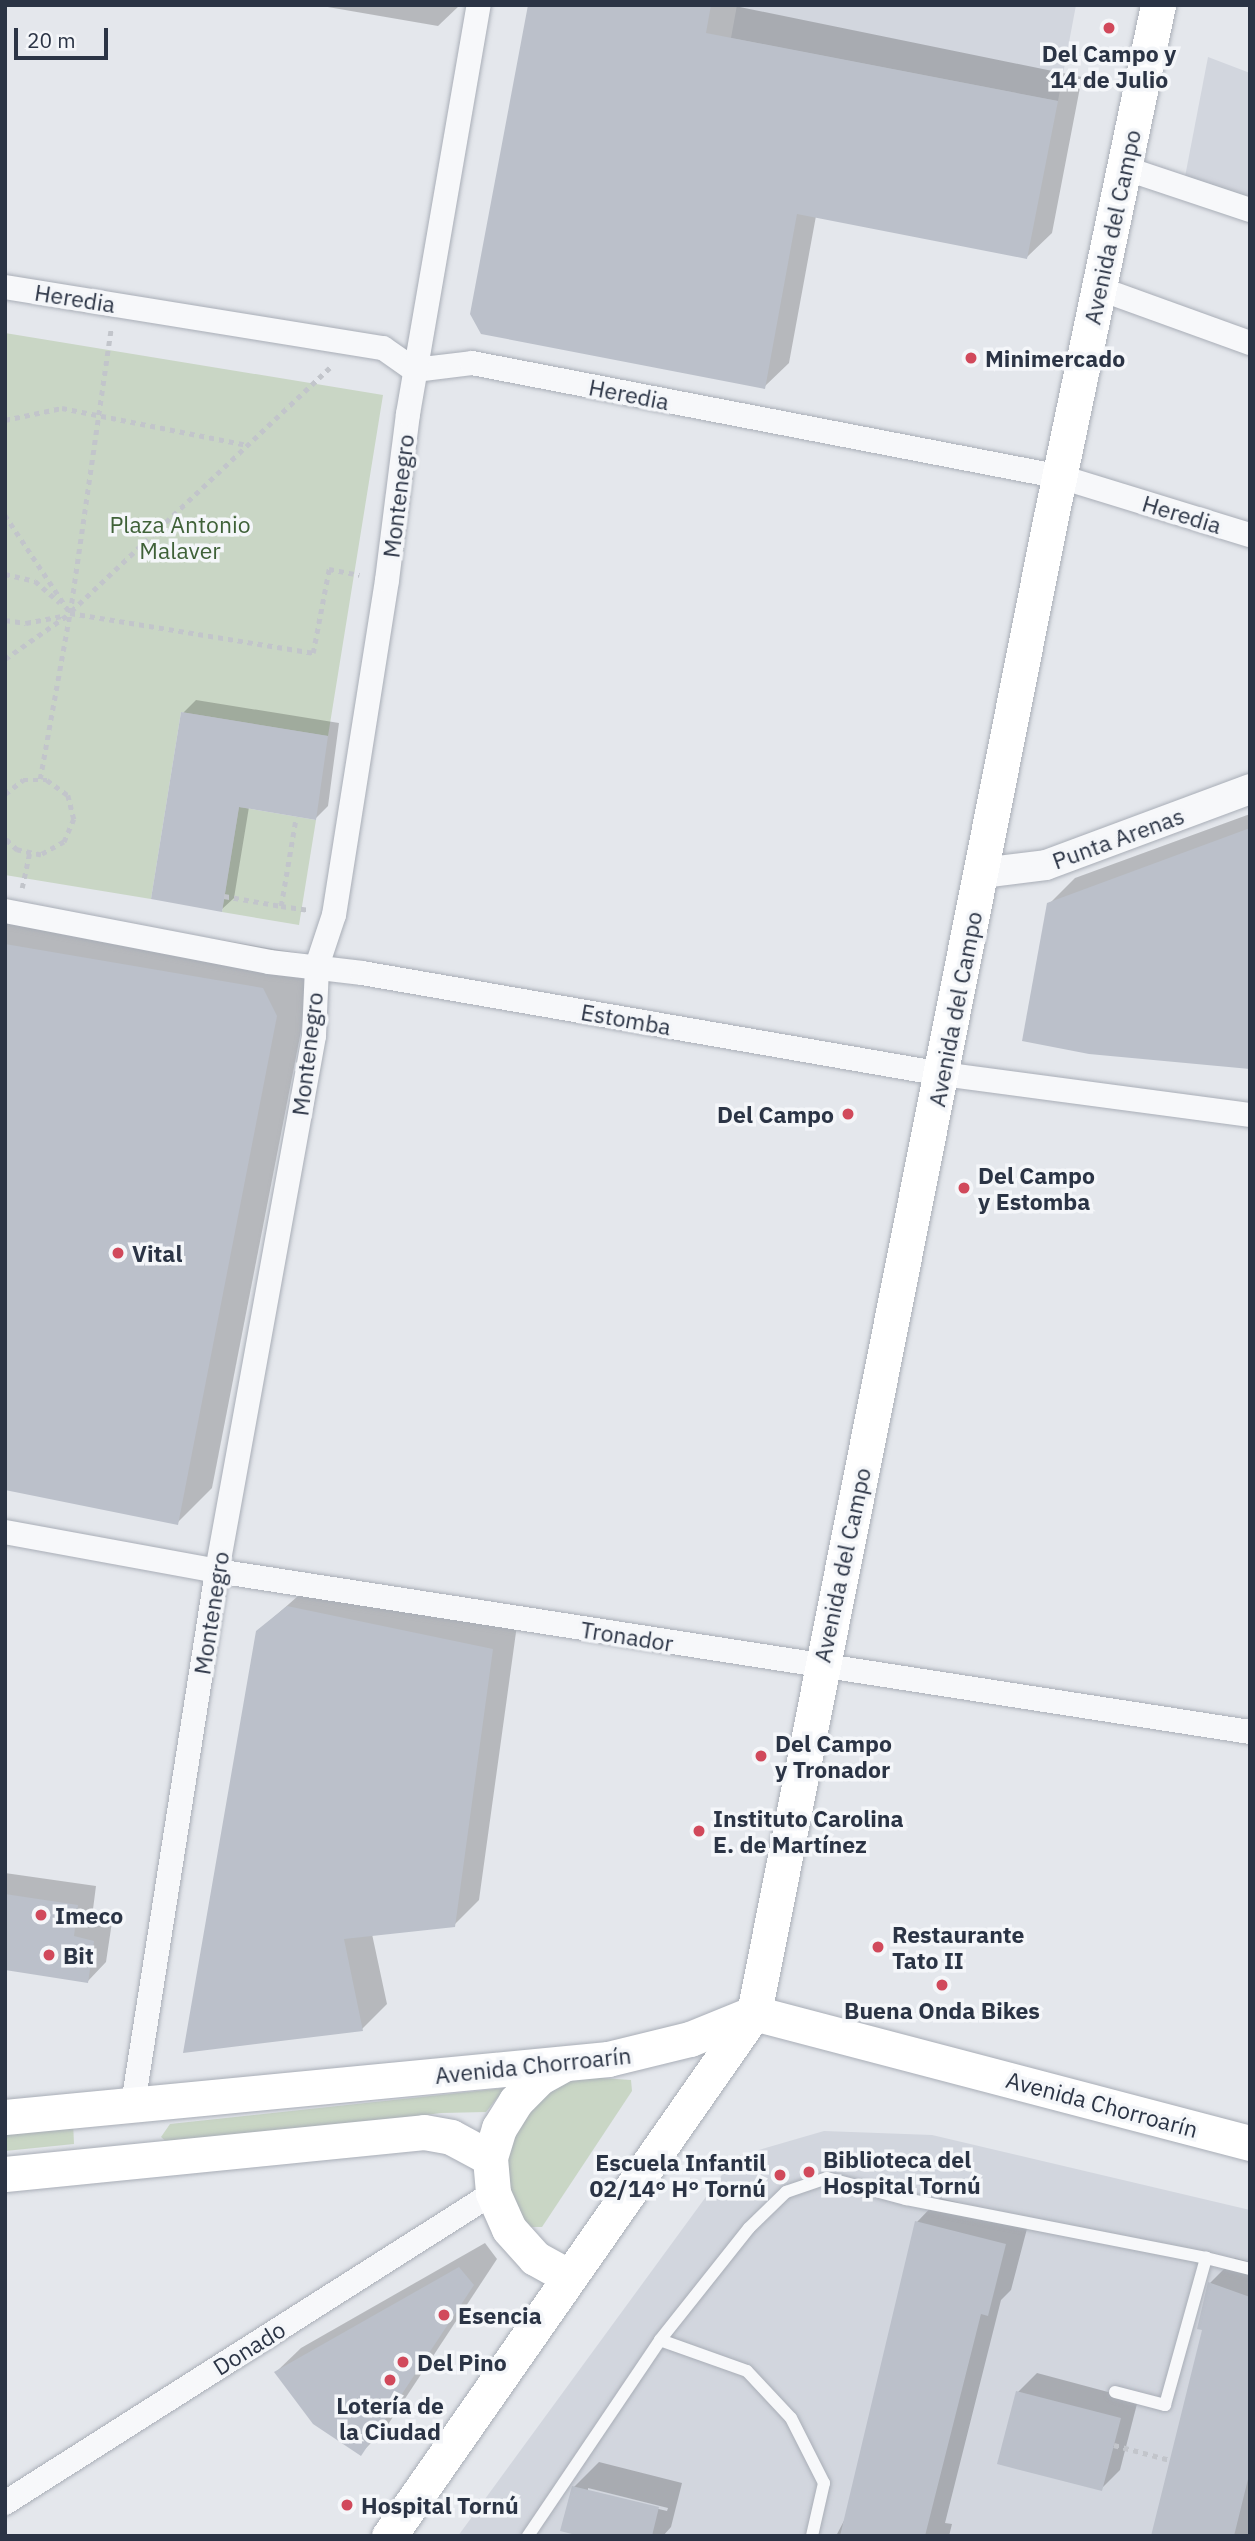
<!DOCTYPE html>
<html>
<head>
<meta charset="utf-8">
<style>
	body { margin:0 }
	#map { position:relative; width:1255px; height:2541px; overflow:hidden; background:#e4e7ec; font-family:"IBM Plex Sans",sans-serif }
	div>[style] { position:absolute }
	.built>* { inset:0; background:#d2d6de }
	.green>* { inset:0; background:#c9d6c5 }
	.shadow>* { inset:0; background:#0003 }
	.building>* { inset:0; background:#bbc0ca }
	.path>* { height:4.5px; margin-top:-2.25px; transform-origin:0; background:repeating-linear-gradient(90deg,#c2c5cb 0 5px,transparent 0 10px) }
	.roads { filter:drop-shadow(0 0 2px #a9aeb7) drop-shadow(0 0 2px #a9aeb7) }
	.service>* { height:12px; margin:-6px; padding:0 6px; transform-origin:6px; border-radius:6px; background:#f7f8fa }
	.minor>* { height:24px; margin:-12px; padding:0 12px; transform-origin:12px; border-radius:12px; background:#f7f8fa }
	.tertiary>* { height:30px; margin:-15px; padding:0 15px; transform-origin:15px; border-radius:15px; background:#f7f8fa }
	.secondary>* { height:35px; margin:-17.5px; padding:0 17.5px; transform-origin:17.5px; border-radius:17.5px; background:#fff }
	.dots>* { width:19px; height:19px; translate:-50% -50%; box-sizing:border-box; border:4px solid #f4f6f9; border-radius:50% }
	span { translate:-50% -50%; white-space:nowrap; text-align:center; line-height:1.15; -webkit-text-stroke:7px #f4f6f9; paint-order:stroke }
	.poi-label { font-size:23px; color:#2b3445; font-weight:700 }
	.left { translate:0 -50%; text-align:left }
	.right { translate:-100% -50%; text-align:right }
	.street-label { font-size:23px; color:#2b3445 }
	.park-label { font-size:23px; color:#3f6138 }
	.frame { position:absolute; inset:0; border:7px solid #2b3445; pointer-events:none }
	.scale { position:absolute; left:14px; top:28px; width:94px; height:32px; box-sizing:border-box; border:4px solid #2b3445; border-top:0; padding-left:9px; font-size:21px; line-height:24px; white-space:nowrap; color:#2b3445; -webkit-text-stroke:5px #f4f6f9; paint-order:stroke }
</style>
</head>
<body>
<div id="map">
	<div class="built">
		<i style="clip-path:polygon(737px 5px,1076px 5px,1058px 101px,731px 38px)"></i>
		<i style="clip-path:polygon(1208px 57px,1250px 73px,1250px 205px,1184px 182px)"></i>
		<i style="clip-path:polygon(824px 2131px,932px 2135px,1250px 2210px,1250px 2536px,458px 2536px,735px 2157px)"></i>
	</div>
	<div class="green">
		<i style="clip-path:polygon(5px 333px,383px 395px,328px 736px,181px 712px,151px 899px,5px 875px)"></i>
		<i style="clip-path:polygon(239px 807px,316px 820px,299px 925px,222px 912px)"></i>
		<i style="clip-path:polygon(573px 2076px,631px 2080px,632px 2091px,542px 2227px,530px 2227px,517px 2211px,504px 2171px,517px 2126px,541px 2092px)"></i>
		<i style="clip-path:polygon(505px 2088px,486px 2112px,441px 2113px,174px 2148px,161px 2137px,170px 2124px)"></i>
		<i style="clip-path:polygon(73px 2122px,74px 2144px,5px 2151px,5px 2130px)"></i>
	</div>
	<div class="shadow">
		<i style="clip-path:polygon(316px 5px,460px 5px,438px 26px)"></i>
		<i style="clip-path:polygon(530px 5px,730px 5px,1082px 77px,1052px 233px,1027px 257px,816px 216px,789px 363px,764px 387px)"></i>
		<i style="clip-path:polygon(196px 700px,339px 723px,328px 806px,316px 818px,249px 807px,234px 898px,221px 910px,183px 713px)"></i>
		<i style="clip-path:polygon(1250px 814px,1250px 1067px,1049px 904px,1075px 878px)"></i>
		<i style="clip-path:polygon(5px 904px,297px 953px,311px 980px,212px 1488px,177px 1523px,5px 1489px)"></i>
		<i style="clip-path:polygon(314px 1582px,517px 1625px,479px 1900px,454px 1925px,372px 1934px,387px 2004px,362px 2029px,257px 1632px)"></i>
		<i style="clip-path:polygon(5px 1873px,96px 1886px,92px 1917px,112px 1922px,106px 1962px,88px 1981px,5px 1968px)"></i>
		<i style="clip-path:polygon(940px 2198px,1029px 2221px,1011px 2290px,1001px 2300px,945px 2523px,952px 2524px,949px 2536px,836px 2536px,847px 2515px,917px 2222px)"></i>
		<i style="clip-path:polygon(485px 2243px,497px 2259px,385px 2429px,361px 2453px,276px 2372px,301px 2348px)"></i>
		<i style="clip-path:polygon(1235px 2258px,1250px 2262px,1250px 2536px,1153px 2536px,1204px 2329px,1210px 2283px)"></i>
		<i style="clip-path:polygon(1037px 2373px,1138px 2400px,1120px 2470px,1101px 2489px,1018px 2392px)"></i>
		<i style="clip-path:polygon(evenodd,599px 2462px,682px 2483px,671px 2527px,663px 2536px,582px 2536px,574px 2487px,599px 2462px,588px 2488px,668px 2508px,667px 2511px,588px 2492px,588px 2488px)"></i>
	</div>
	<div class="building">
		<i style="clip-path:polygon(528px 5px,711px 5px,706px 33px,1058px 101px,1027px 259px,797px 214px,765px 389px,481px 334px,470px 314px)"></i>
		<i style="clip-path:polygon(181px 712px,328px 736px,316px 820px,239px 807px,222px 912px,151px 899px)"></i>
		<i style="clip-path:polygon(1250px 828px,1250px 1069px,1089px 1054px,1022px 1041px,1047px 903px)"></i>
		<i style="clip-path:polygon(5px 944px,263px 988px,277px 1016px,178px 1525px,5px 1490px)"></i>
		<i style="clip-path:polygon(287px 1606px,493px 1649px,455px 1927px,344px 1939px,363px 2031px,183px 2053px,256px 1631px)"></i>
		<i style="clip-path:polygon(5px 1894px,78px 1905px,74px 1936px,94px 1941px,88px 1983px,5px 1970px)"></i>
		<i style="clip-path:polygon(915px 2221px,1006px 2244px,988px 2316px,981px 2314px,925px 2536px,840px 2536px)"></i>
		<i style="clip-path:polygon(459px 2267px,474px 2285px,361px 2456px,313px 2424px,274px 2372px)"></i>
		<i style="clip-path:polygon(1208px 2282px,1250px 2297px,1250px 2471px,1234px 2536px,1151px 2536px,1202px 2330px,1197px 2329px)"></i>
		<i style="clip-path:polygon(1016px 2391px,1121px 2418px,1102px 2491px,997px 2464px)"></i>
		<i style="clip-path:polygon(572px 2486px,659px 2507px,652px 2536px,580px 2536px,560px 2531px)"></i>
	</div>
	<div class="path">
		<i style="left:330px;top:368px;width:357px;rotate:136.7deg"></i>
		<i style="left:70px;top:613px;width:246px;rotate:9.3deg"></i>
		<i style="left:313px;top:653px;width:86px;rotate:-79.2deg"></i>
		<i style="left:329px;top:569px;width:31px;rotate:11deg"></i>
		<i style="left:5px;top:420px;width:58px;rotate:-11.9deg"></i>
		<i style="left:62px;top:408px;width:189px;rotate:11.3deg"></i>
		<i style="left:5px;top:515px;width:118px;rotate:56.4deg"></i>
		<i style="left:5px;top:574px;width:31px;rotate:13deg"></i>
		<i style="left:35px;top:581px;width:33px;rotate:41deg"></i>
		<i style="left:5px;top:620px;width:21px;rotate:8deg"></i>
		<i style="left:26px;top:623px;width:38px;rotate:-11deg"></i>
		<i style="left:5px;top:659px;width:78px;rotate:-35.1deg"></i>
		<i style="left:40px;top:779px;width:169px;rotate:-79.8deg"></i>
		<i style="left:70px;top:613px;width:286px;rotate:-81.8deg"></i>
		<i style="left:5px;top:794px;width:23px;rotate:-38deg"></i>
		<i style="left:23px;top:780px;width:24px"></i>
		<i style="left:47px;top:780px;width:26px;rotate:36deg"></i>
		<i style="left:68px;top:795px;width:25px;rotate:76deg"></i>
		<i style="left:74px;top:819px;width:25px;rotate:113deg"></i>
		<i style="left:64px;top:842px;width:26px;rotate:151deg"></i>
		<i style="left:41px;top:855px;width:25px;rotate:-168deg"></i>
		<i style="left:17px;top:850px;width:16px;rotate:-137deg"></i>
		<i style="left:22px;top:888px;width:35px;rotate:-78deg"></i>
		<i style="left:224px;top:896px;width:58px;rotate:10deg"></i>
		<i style="left:281px;top:906px;width:90px;rotate:-80.4deg"></i>
		<i style="left:281px;top:906px;width:27px;rotate:8deg"></i>
		<i style="left:1114px;top:2445px;width:58px;rotate:15deg"></i>
	</div>
	<div class="roads">
		<div class="service">
			<i style="left:660px;top:2340px;width:143px;rotate:-51.5deg"></i>
			<i style="left:749px;top:2228px;width:52px;rotate:-44.2deg"></i>
			<i style="left:786px;top:2192px;width:43px;rotate:-18.9deg"></i>
			<i style="left:827px;top:2178px;width:82px;rotate:14.9deg"></i>
			<i style="left:906px;top:2199px;width:306px;rotate:11.1deg"></i>
			<i style="left:1115px;top:2392px;width:52px;rotate:14.6deg"></i>
			<i style="left:1165px;top:2405px;width:153px;rotate:-74.4deg"></i>
			<i style="left:1206px;top:2258px;width:45px;rotate:14deg"></i>
			<i style="left:528px;top:2536px;width:236px;rotate:-56deg"></i>
			<i style="left:660px;top:2340px;width:92px;rotate:19.6deg"></i>
			<i style="left:747px;top:2371px;width:64px;rotate:46.9deg"></i>
			<i style="left:791px;top:2418px;width:73px;rotate:63.1deg"></i>
			<i style="left:824px;top:2483px;width:54px;rotate:102.8deg"></i>
		</div>
		<div class="minor">
			<i style="left:1124px;top:168px;width:133px;rotate:18.4deg"></i>
			<i style="left:5px;top:287px;width:383px;rotate:9.2deg"></i>
			<i style="left:383px;top:348px;width:39px;rotate:35deg"></i>
			<i style="left:415px;top:370px;width:57px;rotate:-7deg"></i>
			<i style="left:472px;top:363px;width:600px;rotate:10.95deg"></i>
			<i style="left:1061px;top:477px;width:198px;rotate:17.1deg"></i>
			<i style="left:1098px;top:288px;width:162px;rotate:19.9deg"></i>
			<i style="left:5px;top:911px;width:269px;rotate:10.9deg"></i>
			<i style="left:269px;top:962px;width:94px;rotate:6.7deg"></i>
			<i style="left:362px;top:973px;width:589px;rotate:9.88deg"></i>
			<i style="left:942px;top:1074px;width:311px;rotate:7.6deg"></i>
			<i style="left:5px;top:1532px;width:216px;rotate:10.4deg"></i>
			<i style="left:217px;top:1571px;width:1045px;rotate:8.86deg"></i>
			<i style="left:133px;top:2104px;width:540px;rotate:-81.04deg"></i>
			<i style="left:217px;top:1571px;width:544px;rotate:-79.72deg"></i>
			<i style="left:314px;top:1036px;width:70px;rotate:-87.5deg"></i>
			<i style="left:317px;top:966px;width:54px;rotate:-71.6deg"></i>
			<i style="left:334px;top:915px;width:339px;rotate:-81deg"></i>
			<i style="left:387px;top:580px;width:167px;rotate:-82.8deg"></i>
			<i style="left:408px;top:414px;width:415px;rotate:-80.2deg"></i>
			<i style="left:5px;top:2503px;width:578px;rotate:-32.43deg"></i>
		</div>
		<div class="tertiary">
			<i style="left:982px;top:873px;width:64px;rotate:-7.1deg"></i>
			<i style="left:1046px;top:865px;width:218px;rotate:-20.4deg"></i>
		</div>
		<div class="secondary">
			<i style="left:564px;top:2064px;width:29px;rotate:151deg"></i>
			<i style="left:539px;top:2078px;width:33px;rotate:135deg"></i>
			<i style="left:516px;top:2101px;width:32px;rotate:122deg"></i>
			<i style="left:499px;top:2128px;width:31px;rotate:107deg"></i>
			<i style="left:490px;top:2158px;width:35px;rotate:85deg"></i>
			<i style="left:493px;top:2193px;width:39px;rotate:66deg"></i>
			<i style="left:509px;top:2229px;width:39px;rotate:48deg"></i>
			<i style="left:535px;top:2258px;width:39px;rotate:29deg"></i>
			<i style="left:5px;top:2117px;width:606px;rotate:-5.49deg"></i>
			<i style="left:608px;top:2059px;width:84px;rotate:-13.7deg"></i>
			<i style="left:690px;top:2039px;width:69px;rotate:-22.1deg"></i>
			<i style="left:754px;top:2013px;width:513px;rotate:14.69deg"></i>
			<i style="left:5px;top:2174px;width:421px;rotate:-5.7deg"></i>
			<i style="left:424px;top:2132px;width:27px;rotate:10deg"></i>
			<i style="left:451px;top:2137px;width:44px;rotate:28.3deg"></i>
			<i style="left:389px;top:2536px;width:638px;rotate:-55.09deg"></i>
			<i style="left:754px;top:2013px;width:1521px;rotate:-78.78deg"></i>
			<i style="left:1050px;top:521px;width:527px;rotate:-78.18deg"></i>
		</div>
	</div>
	<div class="dots">
		<i style="left:1109px;top:28px;background:#d1495b"></i>
		<i style="left:971px;top:358px;background:#d1495b"></i>
		<i style="left:848px;top:1114px;background:#d1495b"></i>
		<i style="left:964px;top:1188px;background:#d1495b"></i>
		<i style="left:118px;top:1253px;background:#d1495b"></i>
		<i style="left:761px;top:1756px;background:#d1495b"></i>
		<i style="left:699px;top:1831px;background:#d1495b"></i>
		<i style="left:41px;top:1915px;background:#d1495b"></i>
		<i style="left:878px;top:1947px;background:#d1495b"></i>
		<i style="left:49px;top:1955px;background:#d1495b"></i>
		<i style="left:942px;top:1985px;background:#d1495b"></i>
		<i style="left:809px;top:2172px;background:#d1495b"></i>
		<i style="left:780px;top:2175px;background:#d1495b"></i>
		<i style="left:444px;top:2315px;background:#d1495b"></i>
		<i style="left:403px;top:2362px;background:#d1495b"></i>
		<i style="left:390px;top:2380px;background:#d1495b"></i>
		<i style="left:347px;top:2505px;background:#d1495b"></i>
	</div>
	<div class="poi-label">
		<span style="left:1109px;top:66px">Del Campo y<br>14 de Julio</span>
		<span class="left" style="left:985px;top:358px">Minimercado</span>
		<span class="right" style="left:834px;top:1114px">Del Campo</span>
		<span class="left" style="left:978px;top:1188px">Del Campo<br>y Estomba</span>
		<span class="left" style="left:132px;top:1253px">Vital</span>
		<span class="left" style="left:775px;top:1756px">Del Campo<br>y Tronador</span>
		<span class="left" style="left:713px;top:1831px">Instituto Carolina<br>E. de Martínez</span>
		<span class="left" style="left:55px;top:1915px">Imeco</span>
		<span class="left" style="left:892px;top:1947px">Restaurante<br>Tato II</span>
		<span class="left" style="left:63px;top:1955px">Bit</span>
		<span style="left:942px;top:2010px">Buena Onda Bikes</span>
		<span class="left" style="left:823px;top:2172px">Biblioteca del<br>Hospital Tornú</span>
		<span class="right" style="left:766px;top:2175px">Escuela Infantil<br>02/14° H° Tornú</span>
		<span class="left" style="left:458px;top:2315px">Esencia</span>
		<span class="left" style="left:417px;top:2362px">Del Pino</span>
		<span style="left:390px;top:2418px">Lotería de<br>la Ciudad</span>
		<span class="left" style="left:361px;top:2505px">Hospital Tornú</span>
	</div>
	<div class="street-label">
		<span style="left:1112px;top:227px;rotate:-78deg">Avenida del Campo</span>
		<span style="left:75px;top:298px;rotate:9deg">Heredia</span>
		<span style="left:629px;top:394px;rotate:11deg">Heredia</span>
		<span style="left:398px;top:496px;rotate:-83deg">Montenegro</span>
		<span style="left:1182px;top:514px;rotate:17deg">Heredia</span>
		<span style="left:1118px;top:838px;rotate:-20deg">Punta Arenas</span>
		<span style="left:955px;top:1009px;rotate:-79deg">Avenida del Campo</span>
		<span style="left:626px;top:1019px;rotate:10deg">Estomba</span>
		<span style="left:307px;top:1054px;rotate:-83deg">Montenegro</span>
		<span style="left:842px;top:1565px;rotate:-78deg">Avenida del Campo</span>
		<span style="left:211px;top:1613px;rotate:-81deg">Montenegro</span>
		<span style="left:627px;top:1636px;rotate:9deg">Tronador</span>
		<span style="left:533px;top:2065px;rotate:-6deg">Avenida Chorroarín</span>
		<span style="left:1102px;top:2104px;rotate:15deg">Avenida Chorroarín</span>
		<span style="left:249px;top:2348px;rotate:-32deg">Donado</span>
	</div>
	<div class="park-label">
		<span style="left:180px;top:537px">Plaza Antonio<br>Malaver</span>
	</div>
	<div class="frame"></div>
	<div class="scale">20 m</div>
</div>
</body>
</html>
